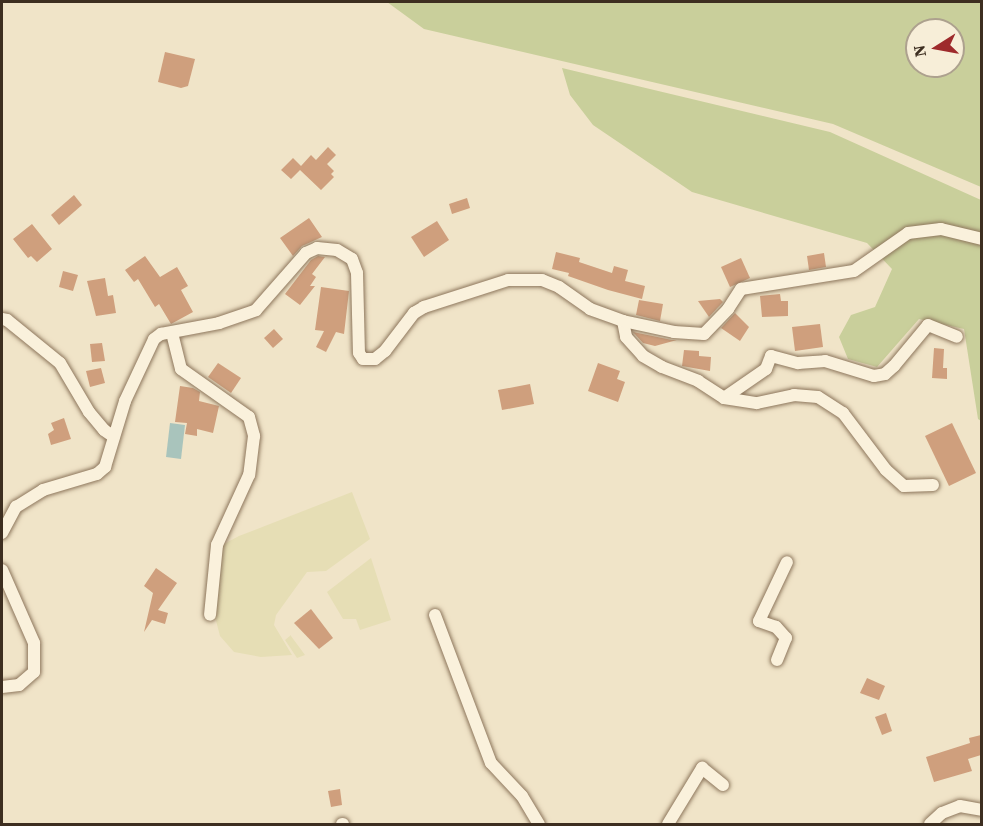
<!DOCTYPE html>
<html>
<head>
<meta charset="utf-8">
<style>
	body { margin:0 }
	#map { position:relative; width:983px; height:826px; overflow:hidden; background:#f0e4c8; font-family:"Source Serif 4",serif }
	div>[style] { position:absolute }
	.farmland>* { inset:0; background:#e6deb5 }
	.green>* { inset:0; background:#c9cf9b }
	.water>* { inset:0; background:#a9c4bc }
	.building>* { inset:0; background:#cf9f7d }
	.roads { filter:drop-shadow(0 0 2px #8d765c) drop-shadow(0 0 2px #8d765c) }
	.minor>* { height:12px; margin:-6px; padding:0 6px; transform-origin:6px; border-radius:6px; background:#faf1dc }
	span { translate:-50% -50%; white-space:nowrap; text-align:center; line-height:1.15; -webkit-text-stroke:4.5px #f7eed8; paint-order:stroke }
	.frame { position:absolute; inset:0; border:3px solid #3d2e20; pointer-events:none }
	.north { position:absolute; left:905px; top:18px; width:60px; height:60px; box-sizing:border-box; background:#f7eed8; border:2px solid #ada18e; border-radius:50%; rotate:259deg; font-size:16px; font-weight:700; line-height:24px; text-align:center; color:#3d2e20 }
	.north::after { content:''; display:block; margin:auto; width:21px; height:27px; background:#9e2a2b; clip-path:polygon(50% 0,100% 100%,50% 72%,0 100%) }
</style>
</head>
<body>
<div id="map">
	<div class="farmland">
		<i style="clip-path:polygon(352px 492px,370px 539px,326px 571px,307px 572px,276px 615px,274px 625px,292px 655px,261px 657px,234px 652px,220px 636px,214px 613px,222px 545px,239px 536px)"></i>
		<i style="clip-path:polygon(371px 558px,391px 620px,360px 630px,356px 619px,343px 619px,327px 592px)"></i>
		<i style="clip-path:polygon(291px 635px,291px 636px,305px 655px,297px 658px,285px 640px)"></i>
	</div>
	<div class="green">
		<i style="clip-path:polygon(evenodd,387px 2px,981px 2px,981px 187px,833px 124px,424px 29px,387px 2px,917px 30px,953px 30px,953px 66px,917px 66px,917px 30px)"></i>
		<i style="clip-path:polygon(562px 68px,830px 132px,981px 200px,981px 421px,978px 419px,964px 329px,919px 319px,877px 367px,848px 359px,839px 337px,851px 315px,875px 307px,892px 269px,867px 243px,692px 192px,593px 125px,570px 95px)"></i>
	</div>
	<div class="water">
		<i style="clip-path:polygon(170px 423px,185px 425px,181px 459px,166px 457px)"></i>
	</div>
	<div class="building">
		<i style="clip-path:polygon(165px 52px,195px 59px,188px 86px,181px 88px,158px 82px)"></i>
		<i style="clip-path:polygon(328px 147px,336px 155px,327px 164px,334px 171px,331px 174px,334px 177px,321px 190px,300px 170px,291px 179px,281px 170px,293px 158px,301px 166px,311px 155px,316px 160px)"></i>
		<i style="clip-path:polygon(74px 195px,82px 205px,59px 225px,51px 215px)"></i>
		<i style="clip-path:polygon(467px 198px,470px 208px,452px 214px,449px 204px)"></i>
		<i style="clip-path:polygon(309px 218px,322px 237px,302px 246px,293px 256px,280px 238px)"></i>
		<i style="clip-path:polygon(437px 221px,449px 240px,424px 257px,411px 237px)"></i>
		<i style="clip-path:polygon(32px 224px,52px 249px,37px 262px,31px 256px,28px 258px,13px 239px)"></i>
		<i style="clip-path:polygon(556px 252px,580px 258px,579px 262px,612px 273px,614px 266px,628px 270px,625px 281px,645px 286px,642px 299px,608px 290px,568px 276px,569px 273px,552px 269px)"></i>
		<i style="clip-path:polygon(824px 253px,826px 267px,809px 270px,807px 256px)"></i>
		<i style="clip-path:polygon(145px 256px,160px 277px,177px 267px,188px 286px,181px 290px,193px 312px,171px 324px,159px 304px,155px 307px,138px 279px,134px 282px,125px 270px)"></i>
		<i style="clip-path:polygon(318px 256px,325px 257px,312px 274px,316px 277px,310px 286px,315px 286px,300px 305px,285px 294px,311px 260px)"></i>
		<i style="clip-path:polygon(741px 258px,750px 278px,730px 287px,721px 267px)"></i>
		<i style="clip-path:polygon(63px 271px,78px 275px,73px 291px,59px 287px)"></i>
		<i style="clip-path:polygon(105px 278px,108px 296px,113px 295px,116px 313px,96px 316px,87px 281px)"></i>
		<i style="clip-path:polygon(321px 287px,349px 291px,344px 334px,336px 332px,326px 352px,316px 347px,324px 331px,315px 330px)"></i>
		<i style="clip-path:polygon(780px 294px,781px 301px,788px 301px,788px 316px,762px 317px,760px 296px)"></i>
		<i style="clip-path:polygon(720px 299px,723px 302px,709px 317px,698px 301px)"></i>
		<i style="clip-path:polygon(639px 300px,663px 304px,660px 321px,636px 315px)"></i>
		<i style="clip-path:polygon(735px 313px,749px 327px,740px 341px,721px 328px)"></i>
		<i style="clip-path:polygon(820px 324px,823px 347px,795px 351px,792px 327px)"></i>
		<i style="clip-path:polygon(274px 329px,283px 339px,273px 348px,264px 338px)"></i>
		<i style="clip-path:polygon(633px 332px,672px 340px,677px 340px,655px 346px,643px 343px)"></i>
		<i style="clip-path:polygon(102px 343px,105px 361px,92px 362px,90px 344px)"></i>
		<i style="clip-path:polygon(934px 348px,944px 349px,943px 368px,947px 368px,947px 379px,932px 378px)"></i>
		<i style="clip-path:polygon(684px 350px,699px 351px,699px 356px,711px 357px,710px 371px,682px 366px)"></i>
		<i style="clip-path:polygon(218px 363px,241px 378px,231px 393px,208px 377px)"></i>
		<i style="clip-path:polygon(598px 363px,620px 371px,617px 379px,625px 382px,618px 402px,588px 391px)"></i>
		<i style="clip-path:polygon(101px 368px,105px 383px,90px 387px,86px 371px)"></i>
		<i style="clip-path:polygon(530px 384px,534px 404px,502px 410px,498px 390px)"></i>
		<i style="clip-path:polygon(180px 386px,193px 388px,200px 392px,199px 401px,219px 406px,213px 433px,197px 429px,197px 436px,185px 434px,187px 423px,175px 422px)"></i>
		<i style="clip-path:polygon(64px 418px,71px 439px,51px 445px,48px 434px,54px 430px,51px 423px)"></i>
		<i style="clip-path:polygon(952px 423px,976px 473px,949px 486px,925px 436px)"></i>
		<i style="clip-path:polygon(156px 568px,177px 583px,158px 610px,168px 613px,165px 624px,152px 620px,144px 632px,153px 593px,144px 586px)"></i>
		<i style="clip-path:polygon(311px 609px,333px 638px,319px 649px,294px 623px)"></i>
		<i style="clip-path:polygon(867px 678px,885px 686px,879px 700px,860px 693px)"></i>
		<i style="clip-path:polygon(886px 713px,892px 731px,882px 735px,875px 717px)"></i>
		<i style="clip-path:polygon(981px 735px,981px 755px,968px 759px,972px 771px,934px 782px,926px 757px,970px 743px,969px 738px)"></i>
		<i style="clip-path:polygon(340px 789px,342px 805px,331px 807px,328px 791px)"></i>
	</div>
	<div class="roads">
		<div class="minor">
			<i style="left:2px;top:319px;width:5px;rotate:11deg"></i>
			<i style="left:7px;top:320px;width:68px;rotate:39.1deg"></i>
			<i style="left:60px;top:363px;width:57px;rotate:59.4deg"></i>
			<i style="left:89px;top:412px;width:23px;rotate:50deg"></i>
			<i style="left:104px;top:430px;width:12px;rotate:35deg"></i>
			<i style="left:623px;top:321px;width:16px;rotate:79deg"></i>
			<i style="left:626px;top:337px;width:25px;rotate:48deg"></i>
			<i style="left:643px;top:356px;width:22px;rotate:30deg"></i>
			<i style="left:662px;top:367px;width:39px;rotate:21deg"></i>
			<i style="left:698px;top:381px;width:31px;rotate:33deg"></i>
			<i style="left:724px;top:398px;width:33px;rotate:9deg"></i>
			<i style="left:757px;top:403px;width:38px;rotate:-12deg"></i>
			<i style="left:794px;top:395px;width:24px;rotate:5deg"></i>
			<i style="left:818px;top:397px;width:30px;rotate:33deg"></i>
			<i style="left:843px;top:413px;width:71px;rotate:53deg"></i>
			<i style="left:886px;top:470px;width:24px;rotate:42deg"></i>
			<i style="left:904px;top:486px;width:29px;rotate:-2deg"></i>
			<i style="left:172px;top:333px;width:37px;rotate:76deg"></i>
			<i style="left:181px;top:369px;width:83px;rotate:35.2deg"></i>
			<i style="left:249px;top:417px;width:20px;rotate:75deg"></i>
			<i style="left:254px;top:436px;width:39px;rotate:97deg"></i>
			<i style="left:249px;top:475px;width:77px;rotate:114.6deg"></i>
			<i style="left:217px;top:545px;width:70px;rotate:95.7deg"></i>
			<i style="left:724px;top:398px;width:51px;rotate:-34.6deg"></i>
			<i style="left:766px;top:369px;width:14px;rotate:-69deg"></i>
			<i style="left:771px;top:356px;width:28px;rotate:15deg"></i>
			<i style="left:798px;top:363px;width:27px;rotate:-4deg"></i>
			<i style="left:825px;top:361px;width:51px;rotate:17deg"></i>
			<i style="left:874px;top:376px;width:11px;rotate:-10deg"></i>
			<i style="left:885px;top:374px;width:12px;rotate:-42deg"></i>
			<i style="left:894px;top:366px;width:53px;rotate:-50.3deg"></i>
			<i style="left:928px;top:325px;width:31px;rotate:22deg"></i>
			<i style="left:2px;top:533px;width:30px;rotate:-62deg"></i>
			<i style="left:16px;top:507px;width:32px;rotate:-32deg"></i>
			<i style="left:43px;top:490px;width:56px;rotate:-16.5deg"></i>
			<i style="left:97px;top:474px;width:11px;rotate:-41deg"></i>
			<i style="left:105px;top:467px;width:69px;rotate:-73.1deg"></i>
			<i style="left:125px;top:401px;width:68px;rotate:-64.9deg"></i>
			<i style="left:154px;top:339px;width:9px;rotate:-36deg"></i>
			<i style="left:161px;top:334px;width:59px;rotate:-10.7deg"></i>
			<i style="left:219px;top:323px;width:39px;rotate:-19deg"></i>
			<i style="left:256px;top:310px;width:76px;rotate:-48.7deg"></i>
			<i style="left:306px;top:253px;width:12px;rotate:-24deg"></i>
			<i style="left:317px;top:248px;width:20px;rotate:6deg"></i>
			<i style="left:337px;top:250px;width:17px;rotate:31deg"></i>
			<i style="left:352px;top:259px;width:15px;rotate:70deg"></i>
			<i style="left:357px;top:273px;width:80px;rotate:88.6deg"></i>
			<i style="left:359px;top:353px;width:7px;rotate:56deg"></i>
			<i style="left:363px;top:359px;width:12px"></i>
			<i style="left:375px;top:359px;width:13px;rotate:-39deg"></i>
			<i style="left:385px;top:351px;width:48px;rotate:-52.7deg"></i>
			<i style="left:414px;top:313px;width:12px;rotate:-31deg"></i>
			<i style="left:424px;top:307px;width:88px;rotate:-17.8deg"></i>
			<i style="left:508px;top:280px;width:34px"></i>
			<i style="left:542px;top:280px;width:18px;rotate:22deg"></i>
			<i style="left:559px;top:287px;width:38px;rotate:35deg"></i>
			<i style="left:590px;top:309px;width:35px;rotate:20deg"></i>
			<i style="left:623px;top:321px;width:52px;rotate:12.2deg"></i>
			<i style="left:674px;top:332px;width:30px;rotate:4deg"></i>
			<i style="left:704px;top:334px;width:35px;rotate:-46deg"></i>
			<i style="left:728px;top:309px;width:24px;rotate:-57deg"></i>
			<i style="left:741px;top:289px;width:114px;rotate:-9.1deg"></i>
			<i style="left:854px;top:271px;width:66px;rotate:-35.1deg"></i>
			<i style="left:908px;top:233px;width:33px;rotate:-7deg"></i>
			<i style="left:941px;top:229px;width:42px;rotate:13.7deg"></i>
			<i style="left:2px;top:570px;width:80px;rotate:66.3deg"></i>
			<i style="left:34px;top:643px;width:29px;rotate:90deg"></i>
			<i style="left:34px;top:672px;width:20px;rotate:139deg"></i>
			<i style="left:19px;top:685px;width:17px;rotate:173deg"></i>
			<i style="left:435px;top:615px;width:158px;rotate:69.3deg"></i>
			<i style="left:491px;top:763px;width:45px;rotate:46.8deg"></i>
			<i style="left:522px;top:796px;width:33px;rotate:59deg"></i>
			<i style="left:777px;top:660px;width:24px;rotate:-68deg"></i>
			<i style="left:786px;top:638px;width:15px;rotate:-132deg"></i>
			<i style="left:776px;top:627px;width:18px;rotate:-161deg"></i>
			<i style="left:759px;top:621px;width:65px;rotate:-64.6deg"></i>
			<i style="left:342px;top:824px;width:1px"></i>
			<i style="left:668px;top:824px;width:66px;rotate:-58.7deg"></i>
			<i style="left:702px;top:768px;width:27px;rotate:39deg"></i>
			<i style="left:930px;top:824px;width:16px;rotate:-43deg"></i>
			<i style="left:942px;top:813px;width:19px;rotate:-21deg"></i>
			<i style="left:960px;top:806px;width:22px;rotate:10deg"></i>
		</div>
	</div>
	<div class="frame"></div>
	<div class="north">N</div>
</div>
</body>
</html>
